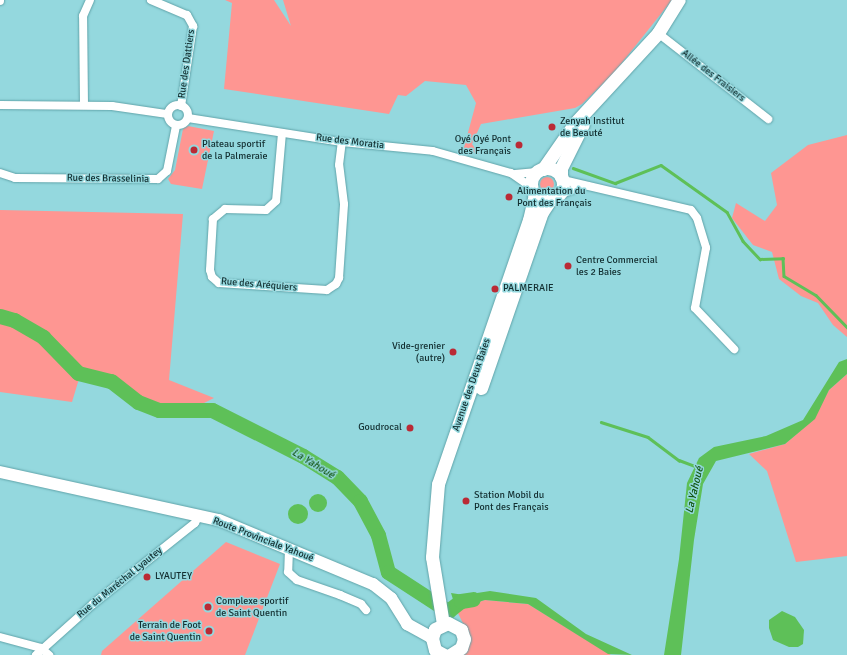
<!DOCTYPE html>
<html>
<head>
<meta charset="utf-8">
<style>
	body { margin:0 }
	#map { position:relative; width:847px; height:655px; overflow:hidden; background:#94d8de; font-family:Signika,sans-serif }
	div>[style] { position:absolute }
	.green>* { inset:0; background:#fe9692 }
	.round { border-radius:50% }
	.water>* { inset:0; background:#5ec058 }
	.stream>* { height:2.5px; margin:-1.25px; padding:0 1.25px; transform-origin:1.25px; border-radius:1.25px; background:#5ec058 }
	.river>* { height:15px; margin:-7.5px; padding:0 7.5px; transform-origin:7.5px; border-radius:7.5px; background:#5ec058 }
	.roads { filter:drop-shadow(0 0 1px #60a3a9) drop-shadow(0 0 1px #60a3a9) }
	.minor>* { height:8px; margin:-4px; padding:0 4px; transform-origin:4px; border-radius:4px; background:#fff }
	.minor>.ring { margin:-4px; padding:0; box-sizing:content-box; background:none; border:8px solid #fff; border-radius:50% }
	.secondary>* { height:12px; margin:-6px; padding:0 6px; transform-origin:6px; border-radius:6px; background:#fff }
	.primary>* { height:13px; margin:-6.5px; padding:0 6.5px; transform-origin:6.5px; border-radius:6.5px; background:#fff }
	.primary>.ring { margin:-6.5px; padding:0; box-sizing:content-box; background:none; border:13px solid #fff; border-radius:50% }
	.dots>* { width:11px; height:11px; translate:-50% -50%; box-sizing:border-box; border:2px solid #94d8de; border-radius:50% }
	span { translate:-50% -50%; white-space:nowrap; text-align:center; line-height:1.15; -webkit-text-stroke:3px #94d8de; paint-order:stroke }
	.street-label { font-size:10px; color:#132f31 }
	.poi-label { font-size:10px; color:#132f31 }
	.left { translate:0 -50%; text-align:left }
	.right { translate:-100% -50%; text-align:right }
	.water-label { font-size:11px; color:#125510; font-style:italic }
</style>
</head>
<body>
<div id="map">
	<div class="green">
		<i style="clip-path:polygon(225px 0,274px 0,291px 26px,283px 0,672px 0,613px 74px,582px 104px,575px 108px,481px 124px,472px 144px,479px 154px,463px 151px,476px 103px,466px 85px,425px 81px,406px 96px,398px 95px,389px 114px,224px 89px,232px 3px)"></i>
		<i style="clip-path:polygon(188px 126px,214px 131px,202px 189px,171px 184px,168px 179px,175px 170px,183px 129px)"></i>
		<i style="clip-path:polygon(847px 135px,847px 337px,833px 325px,818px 303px,801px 296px,779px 279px,772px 252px,753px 245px,732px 218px,736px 203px,765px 221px,777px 205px,771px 173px,808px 145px)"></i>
		<i class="round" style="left:540px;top:177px;width:14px;height:14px"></i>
		<i style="clip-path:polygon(0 210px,183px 214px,169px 380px,214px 398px,198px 406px,158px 406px,135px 395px,111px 377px,82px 369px,72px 402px,0 392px)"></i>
		<i style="clip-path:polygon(847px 374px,847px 556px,796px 562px,767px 471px,749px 454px,785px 444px,813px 420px,829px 390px)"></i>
		<i style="clip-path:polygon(226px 542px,280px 564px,245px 655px,101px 655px,102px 651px)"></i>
		<i style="clip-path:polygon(485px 600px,528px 604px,611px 655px,464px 655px,469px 636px,456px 609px)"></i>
	</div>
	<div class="water">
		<i style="clip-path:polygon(847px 359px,847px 374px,829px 390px,815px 419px,785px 444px,716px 461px,703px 484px,694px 540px,681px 655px,664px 655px,679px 559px,687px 483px,699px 458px,714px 447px,766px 436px,803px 420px,839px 362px)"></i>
		<i class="round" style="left:309px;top:494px;width:18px;height:18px"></i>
		<i class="round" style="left:288px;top:504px;width:20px;height:20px"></i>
		<i style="clip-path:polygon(490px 591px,536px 598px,586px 634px,632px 655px,608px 654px,528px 604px,485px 600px,456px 609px,451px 593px,464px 595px)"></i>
		<i style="clip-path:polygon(782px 611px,795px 617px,804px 630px,803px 644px,798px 647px,789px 647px,773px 640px,769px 628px,769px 620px)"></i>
	</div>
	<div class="stream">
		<i style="left:573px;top:168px;width:45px;rotate:19.7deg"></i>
		<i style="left:615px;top:183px;width:49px;rotate:-21.4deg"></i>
		<i style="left:661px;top:165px;width:81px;rotate:35.5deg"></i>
		<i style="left:727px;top:212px;width:33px;rotate:61deg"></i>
		<i style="left:743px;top:241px;width:25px;rotate:47deg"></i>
		<i style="left:760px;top:259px;width:23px;rotate:-2deg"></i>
		<i style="left:783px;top:258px;width:18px;rotate:87deg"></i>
		<i style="left:784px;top:276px;width:37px;rotate:31deg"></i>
		<i style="left:816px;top:295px;width:45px;rotate:45.9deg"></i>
		<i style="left:601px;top:422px;width:49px;rotate:17.7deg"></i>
		<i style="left:648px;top:437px;width:39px;rotate:37deg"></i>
		<i style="left:679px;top:460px;width:19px;rotate:21deg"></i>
	</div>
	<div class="river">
		<i style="left:0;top:316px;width:15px;rotate:16deg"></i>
		<i style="left:14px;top:320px;width:34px;rotate:30deg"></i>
		<i style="left:43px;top:337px;width:50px;rotate:45.8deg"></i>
		<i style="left:78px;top:373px;width:34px;rotate:14deg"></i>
		<i style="left:111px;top:381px;width:34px;rotate:38deg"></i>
		<i style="left:138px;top:402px;width:22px;rotate:21deg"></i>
		<i style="left:159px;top:410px;width:53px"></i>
		<i style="left:212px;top:410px;width:102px;rotate:26.8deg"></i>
		<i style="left:303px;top:456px;width:40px;rotate:32deg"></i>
		<i style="left:337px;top:477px;width:33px;rotate:46deg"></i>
		<i style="left:360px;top:501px;width:38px;rotate:62deg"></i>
		<i style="left:378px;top:535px;width:38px;rotate:75deg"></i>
		<i style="left:388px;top:572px;width:72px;rotate:33deg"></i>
		<i style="left:448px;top:611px;width:16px;rotate:-38deg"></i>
		<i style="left:461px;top:601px;width:12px;rotate:-9deg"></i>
	</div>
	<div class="roads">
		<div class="minor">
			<i style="left:151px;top:0;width:39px;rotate:23deg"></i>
			<i style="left:187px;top:15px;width:13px;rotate:61deg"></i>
			<i style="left:193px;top:26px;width:81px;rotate:98.5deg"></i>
			<i style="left:0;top:1px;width:1px;rotate:-90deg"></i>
			<i style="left:658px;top:33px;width:140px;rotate:38deg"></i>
			<i class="ring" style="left:168px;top:105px;width:12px;height:12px"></i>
			<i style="left:0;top:105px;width:112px;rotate:0.5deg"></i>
			<i style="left:112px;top:106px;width:56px;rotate:8.3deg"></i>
			<i style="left:84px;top:105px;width:89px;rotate:-90.6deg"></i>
			<i style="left:83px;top:16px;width:17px;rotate:-66deg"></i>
			<i style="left:188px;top:118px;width:156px;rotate:8.9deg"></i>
			<i style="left:342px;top:142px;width:91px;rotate:5.6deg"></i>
			<i style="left:433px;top:151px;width:81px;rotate:15.8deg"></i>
			<i style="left:511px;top:173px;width:24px;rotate:35deg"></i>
			<i style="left:282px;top:133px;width:68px;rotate:95deg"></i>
			<i style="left:276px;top:201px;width:13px;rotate:138deg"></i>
			<i style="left:266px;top:210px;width:41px;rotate:-178.6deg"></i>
			<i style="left:225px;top:209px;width:16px;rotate:140deg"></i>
			<i style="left:213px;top:219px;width:51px;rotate:93.4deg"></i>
			<i style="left:210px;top:270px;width:7px;rotate:74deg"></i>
			<i style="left:212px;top:277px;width:9px;rotate:41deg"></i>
			<i style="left:219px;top:283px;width:108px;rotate:3.7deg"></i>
			<i style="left:327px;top:290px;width:11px;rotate:-34deg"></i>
			<i style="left:336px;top:284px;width:7px;rotate:-63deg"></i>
			<i style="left:339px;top:278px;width:74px;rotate:-86.1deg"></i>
			<i style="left:344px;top:204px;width:39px;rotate:-97deg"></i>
			<i style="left:339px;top:165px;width:23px;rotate:-83deg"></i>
			<i style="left:0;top:173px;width:16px;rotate:18deg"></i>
			<i style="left:15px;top:178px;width:143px;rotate:0.4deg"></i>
			<i style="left:158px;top:179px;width:12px;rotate:-42deg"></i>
			<i style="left:167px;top:171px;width:46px;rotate:-78.7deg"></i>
			<i style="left:515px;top:174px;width:22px;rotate:-5deg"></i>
			<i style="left:563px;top:180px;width:131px;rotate:13.2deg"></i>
			<i style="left:691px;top:210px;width:10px;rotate:53deg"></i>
			<i style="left:697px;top:218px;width:31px;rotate:73deg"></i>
			<i style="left:706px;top:248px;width:61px;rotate:100.4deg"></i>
			<i style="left:695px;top:308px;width:57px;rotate:46.4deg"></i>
			<i style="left:559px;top:195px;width:22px;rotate:-21deg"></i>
			<i style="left:289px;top:549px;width:23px;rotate:92deg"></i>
			<i style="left:288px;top:572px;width:12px;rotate:42deg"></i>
			<i style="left:297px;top:580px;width:46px;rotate:19.2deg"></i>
			<i style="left:340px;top:595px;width:23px;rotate:23deg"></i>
			<i style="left:361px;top:604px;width:8px;rotate:50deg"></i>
			<i style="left:0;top:637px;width:42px;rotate:15deg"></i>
			<i style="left:41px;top:648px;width:11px;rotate:41deg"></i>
			<i style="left:36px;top:655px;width:76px;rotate:-41.8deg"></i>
			<i style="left:93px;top:604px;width:130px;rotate:-38.5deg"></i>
			<i style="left:195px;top:523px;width:7px;rotate:-63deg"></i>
		</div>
		<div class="secondary">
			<i style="left:0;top:472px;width:224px;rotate:12.4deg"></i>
			<i style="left:219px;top:520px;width:167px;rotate:22.6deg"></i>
			<i style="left:373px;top:584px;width:23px;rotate:38deg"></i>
			<i style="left:391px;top:598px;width:31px;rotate:58deg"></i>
			<i style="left:407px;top:624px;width:29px;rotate:29deg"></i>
		</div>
		<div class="primary">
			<i class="ring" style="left:531px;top:168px;width:19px;height:19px"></i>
			<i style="left:543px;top:169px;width:56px;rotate:-55.2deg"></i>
			<i style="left:575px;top:123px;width:122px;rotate:-47.3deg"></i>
			<i style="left:658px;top:33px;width:39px;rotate:-58deg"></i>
			<i style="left:561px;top:177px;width:9px;rotate:-90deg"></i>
			<i style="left:561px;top:168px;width:49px;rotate:-63.4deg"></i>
			<i style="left:481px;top:388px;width:186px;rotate:-70.9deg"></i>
			<i style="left:542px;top:212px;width:14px;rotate:-56deg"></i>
			<i style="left:443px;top:624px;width:68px;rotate:-99.3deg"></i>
			<i style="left:432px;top:557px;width:73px;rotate:-85.3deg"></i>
			<i style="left:438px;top:484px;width:279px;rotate:-71deg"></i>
			<i style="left:529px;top:220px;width:26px;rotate:-77deg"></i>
			<i style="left:444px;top:655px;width:10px;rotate:-151deg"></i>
			<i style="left:435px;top:650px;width:12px;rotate:-104deg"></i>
			<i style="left:432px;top:638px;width:9px;rotate:-72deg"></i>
			<i style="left:435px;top:629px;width:14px;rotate:-25deg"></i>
			<i style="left:448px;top:623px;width:15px;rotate:28deg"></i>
			<i style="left:461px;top:630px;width:9px;rotate:72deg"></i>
			<i style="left:464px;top:639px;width:9px;rotate:108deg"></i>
			<i style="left:461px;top:648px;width:13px;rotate:148deg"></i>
		</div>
	</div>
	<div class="dots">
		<i style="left:552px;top:127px;background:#ba2a35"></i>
		<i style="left:519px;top:145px;background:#ba2a35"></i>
		<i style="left:194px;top:150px;background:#ba2a35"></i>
		<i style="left:509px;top:197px;background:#ba2a35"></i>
		<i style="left:568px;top:266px;background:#ba2a35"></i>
		<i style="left:495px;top:289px;background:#ba2a35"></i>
		<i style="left:453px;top:352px;background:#ba2a35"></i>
		<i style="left:410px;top:428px;background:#ba2a35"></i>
		<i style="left:466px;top:501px;background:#ba2a35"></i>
		<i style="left:147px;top:577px;background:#ba2a35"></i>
		<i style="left:208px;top:607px;background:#ba2a35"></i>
		<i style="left:209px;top:631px;background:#ba2a35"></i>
	</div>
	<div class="street-label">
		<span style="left:187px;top:64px;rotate:-82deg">Rue des Dattiers</span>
		<span style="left:713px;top:76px;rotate:38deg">Allée des Fraisiers</span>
		<span style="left:350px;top:142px;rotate:7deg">Rue des Moratia</span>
		<span style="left:108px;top:179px;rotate:1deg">Rue des Brasselinia</span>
		<span style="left:259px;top:285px;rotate:5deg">Rue des Aréquiers</span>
		<span style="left:472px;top:385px;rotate:-71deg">Avenue des Deux Baies</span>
		<span style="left:263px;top:540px;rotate:21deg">Route Provinciale Yahoué</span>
		<span style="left:120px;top:583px;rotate:-39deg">Rue du Maréchal Lyautey</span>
	</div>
	<div class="poi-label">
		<span class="left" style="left:560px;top:127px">Zenyah Institut<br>de Beauté</span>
		<span class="right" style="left:511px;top:145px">Oyé Oyé Pont<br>des Français</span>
		<span class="left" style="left:202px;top:150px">Plateau sportif<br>de la Palmeraie</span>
		<span class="left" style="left:517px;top:197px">Alimentation du<br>Pont des Français</span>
		<span class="left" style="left:576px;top:266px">Centre Commercial<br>les 2 Baies</span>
		<span class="left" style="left:503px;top:289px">PALMERAIE</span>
		<span class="right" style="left:445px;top:352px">Vide-grenier<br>(autre)</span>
		<span class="right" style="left:402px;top:428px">Goudrocal</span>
		<span class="left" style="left:474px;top:501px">Station Mobil du<br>Pont des Français</span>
		<span class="left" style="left:155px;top:577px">LYAUTEY</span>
		<span class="left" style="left:216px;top:607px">Complexe sportif<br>de Saint Quentin</span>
		<span class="right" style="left:201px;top:631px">Terrain de Foot<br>de Saint Quentin</span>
	</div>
	<div class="water-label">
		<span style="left:313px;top:464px;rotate:31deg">La Yahoué</span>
		<span style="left:695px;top:490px;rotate:-77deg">La Yahoué</span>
	</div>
</div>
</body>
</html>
